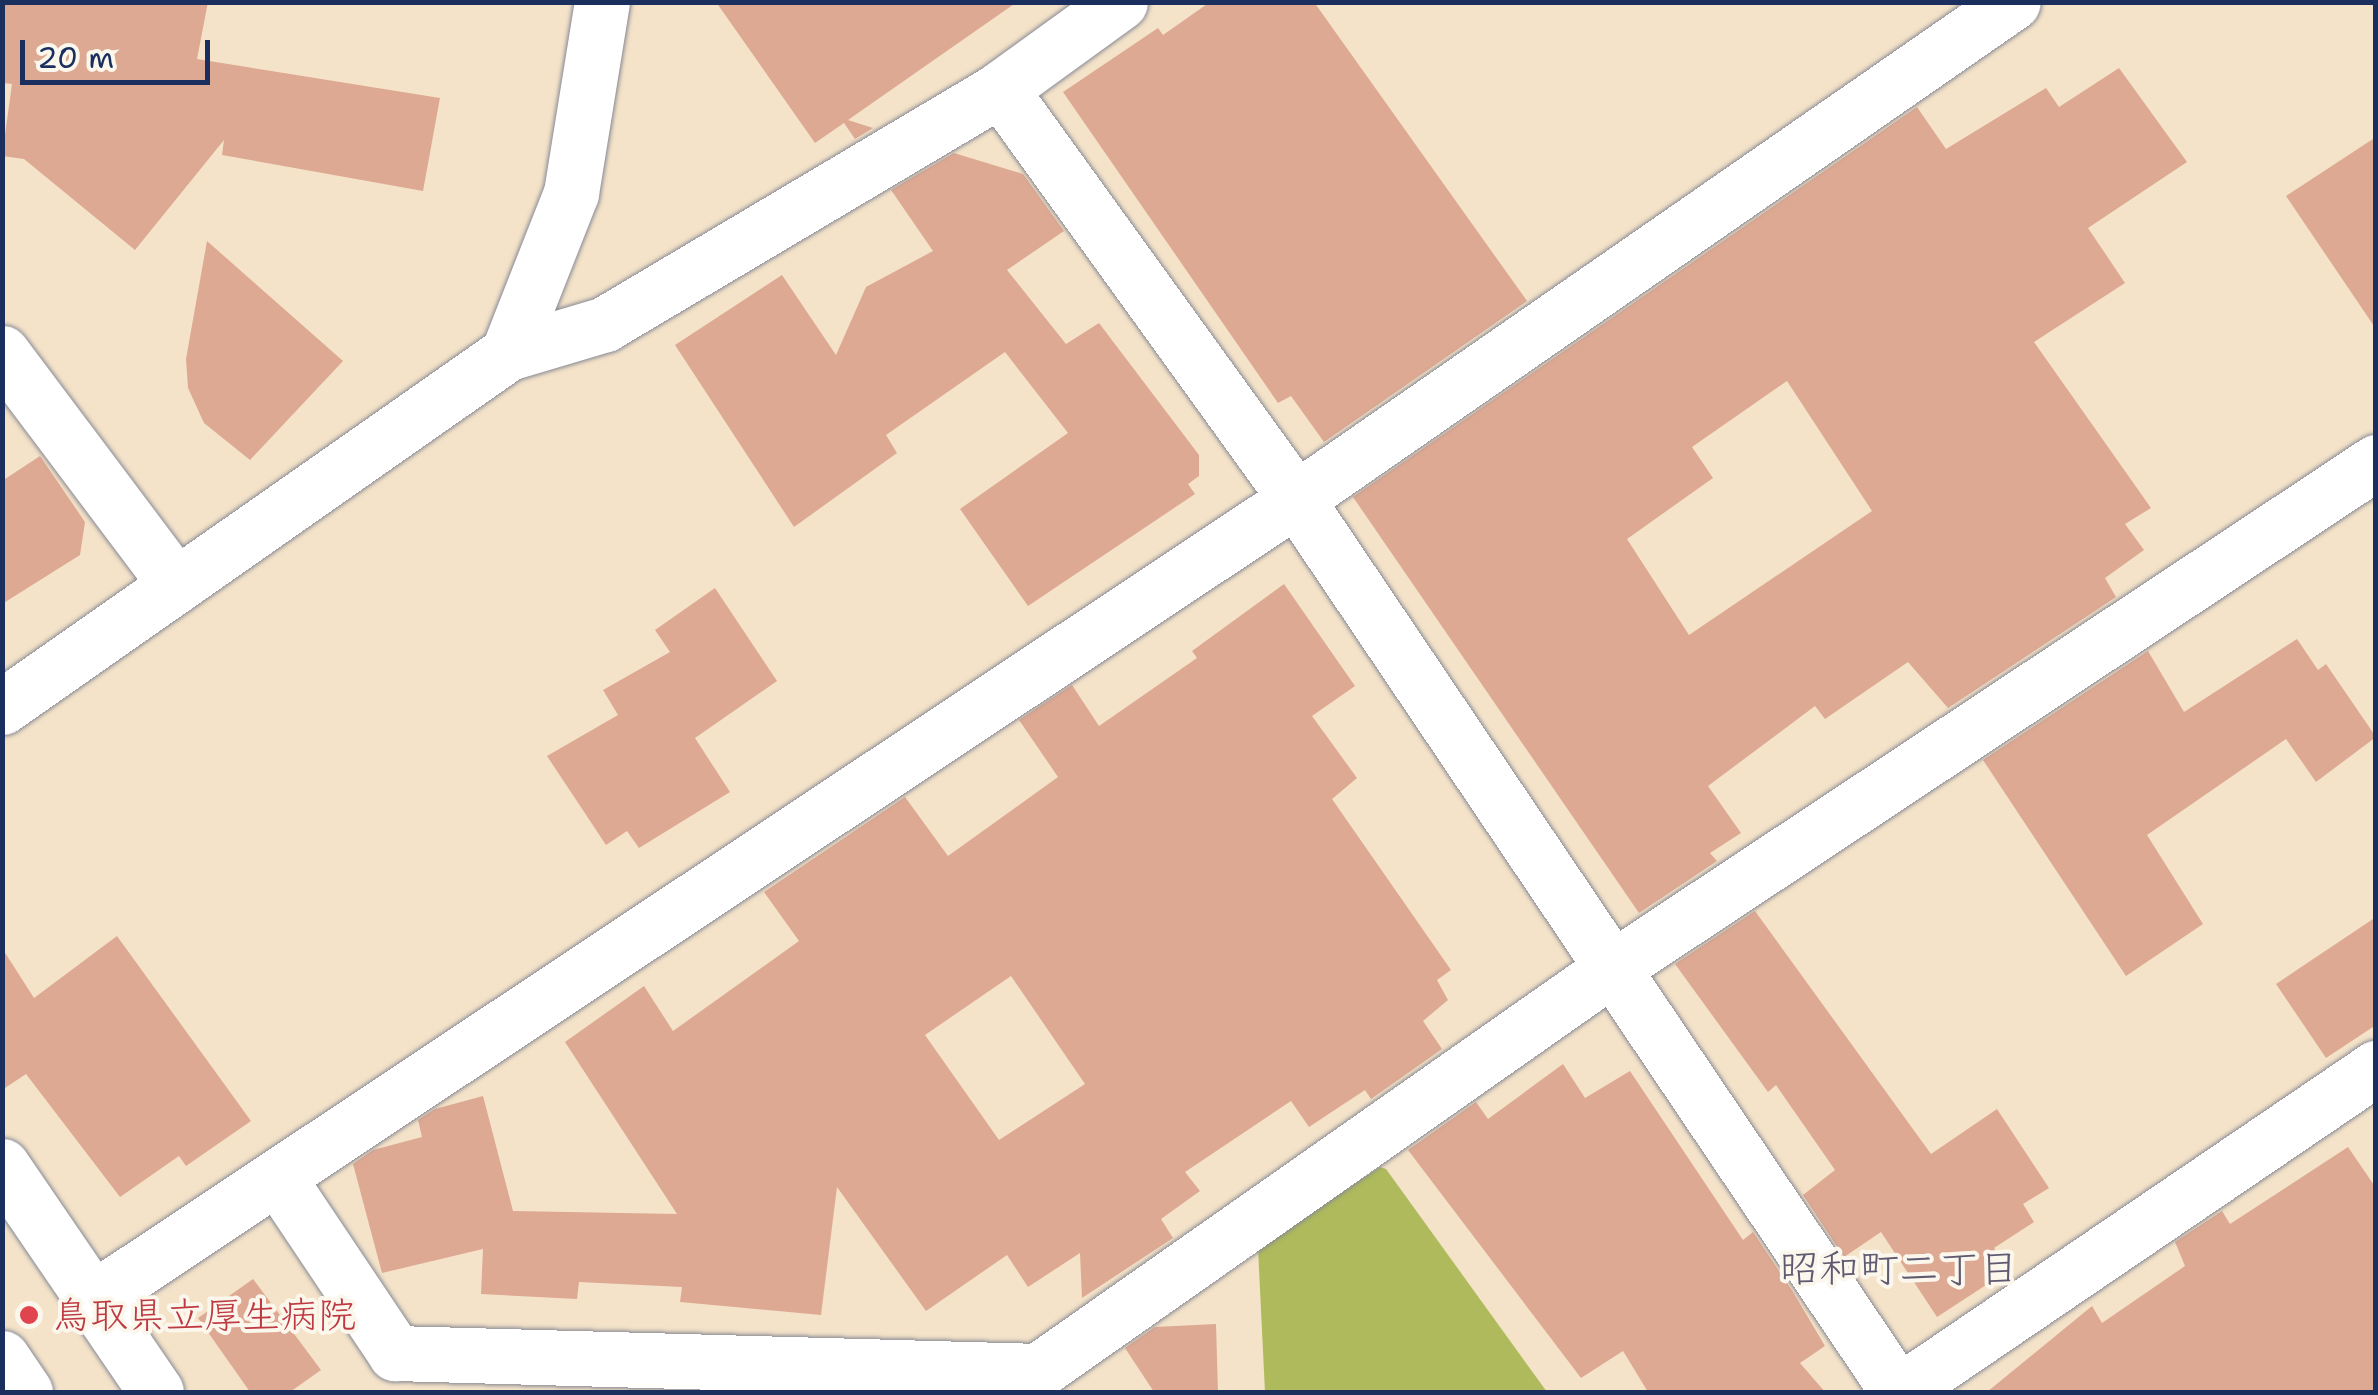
<!DOCTYPE html>
<html>
<head>
<meta charset="utf-8">
<style>
	body { margin:0 }
	#map { position:relative; width:2378px; height:1395px; overflow:hidden; background:#f4e3c9; font-family:"Shantell Sans","Klee One",sans-serif }
	div>[style] { position:absolute }
	.green>* { inset:0; background:#aeba5c }
	.building>* { inset:0; background:#dea993 }
	.roads { filter:drop-shadow(0 0 2px #888994) drop-shadow(0 0 2px #888994) }
	.minor>* { height:55px; margin:-27.5px; padding:0 27.5px; transform-origin:27.5px; border-radius:27.5px; background:#fff }
	.dots>* { width:28px; height:28px; translate:-50% -50%; box-sizing:border-box; border:5px solid #fbf7ec; border-radius:50% }
	span { translate:-50% -50%; white-space:nowrap; text-align:center; line-height:1.15; -webkit-text-stroke:8px #fbf7ec; paint-order:stroke }
	.health-label { font-size:38px; color:#be3a42 }
	.left { translate:0 -50%; text-align:left }
	.neighbourhood-label { font-size:40px; color:#5f5a71 }
	.frame { position:absolute; inset:0; border:5px solid #1b2f5e; pointer-events:none }
	.scale { position:absolute; left:20px; top:40px; width:190px; height:45px; box-sizing:border-box; border:5px solid #1b2f5e; border-top:0; padding-left:12px; font-size:30px; line-height:35px; white-space:nowrap; color:#1b2f5e; -webkit-text-stroke:8px #fbf7ec; paint-order:stroke }
</style>
</head>
<body>
<div id="map">
	<div class="green">
		<i style="clip-path:polygon(1380px 1167px,1386px 1169px,1547px 1392px,1265px 1392px,1258px 1248px)"></i>
	</div>
	<div class="building">
		<i style="clip-path:polygon(2px 2px,208px 2px,197px 59px,440px 98px,423px 191px,222px 155px,224px 140px,135px 250px,24px 159px,2px 156px,12px 84px,2px 83px)"></i>
		<i style="clip-path:polygon(716px 2px,1017px 2px,848px 120px,873px 128px,855px 139px,844px 123px,815px 143px)"></i>
		<i style="clip-path:polygon(1210px 2px,1314px 2px,1527px 301px,1324px 442px,1291px 396px,1278px 403px,1063px 92px,1158px 28px,1163px 35px)"></i>
		<i style="clip-path:polygon(evenodd,2119px 68px,2187px 162px,2088px 228px,2125px 283px,2034px 342px,2151px 508px,2125px 524px,2144px 550px,2105px 578px,2116px 597px,1948px 708px,1908px 662px,1825px 719px,1815px 706px,1708px 786px,1741px 833px,1710px 853px,1717px 861px,1639px 913px,1353px 497px,1917px 107px,1946px 149px,2046px 88px,2059px 107px,2119px 68px,1787px 381px,1872px 511px,1689px 635px,1627px 539px,1713px 478px,1692px 447px,1787px 381px)"></i>
		<i style="clip-path:polygon(2376px 137px,2376px 329px,2286px 196px)"></i>
		<i style="clip-path:polygon(954px 153px,1023px 174px,1064px 231px,1007px 270px,1066px 344px,1099px 323px,1199px 455px,1199px 476px,1188px 484px,1195px 494px,1028px 606px,960px 509px,1068px 433px,1005px 352px,886px 435px,897px 453px,794px 527px,675px 345px,782px 275px,836px 355px,866px 287px,933px 251px,891px 190px)"></i>
		<i style="clip-path:polygon(207px 241px,343px 361px,250px 460px,204px 423px,188px 388px,186px 359px)"></i>
		<i style="clip-path:polygon(40px 456px,85px 522px,80px 555px,2px 604px,2px 481px)"></i>
		<i style="clip-path:polygon(evenodd,1284px 584px,1355px 686px,1312px 716px,1357px 778px,1332px 799px,1451px 970px,1437px 980px,1448px 1000px,1423px 1021px,1442px 1049px,1371px 1099px,1365px 1090px,1309px 1127px,1291px 1101px,1185px 1172px,1200px 1191px,1161px 1219px,1173px 1238px,1082px 1298px,1080px 1253px,1028px 1287px,1007px 1255px,926px 1311px,837px 1187px,821px 1315px,680px 1302px,682px 1287px,579px 1282px,577px 1299px,481px 1294px,483px 1249px,382px 1273px,353px 1164px,373px 1150px,422px 1137px,418px 1120px,435px 1109px,483px 1096px,513px 1211px,677px 1214px,565px 1042px,644px 986px,673px 1031px,799px 941px,764px 892px,905px 797px,948px 856px,1058px 777px,1019px 720px,1072px 685px,1099px 726px,1197px 658px,1192px 651px,1284px 584px,1011px 976px,1085px 1084px,999px 1140px,925px 1035px,1011px 976px)"></i>
		<i style="clip-path:polygon(715px 588px,777px 681px,695px 738px,730px 792px,639px 848px,627px 831px,606px 845px,547px 756px,618px 715px,603px 690px,670px 652px,655px 630px)"></i>
		<i style="clip-path:polygon(2297px 639px,2318px 670px,2326px 664px,2376px 737px,2316px 782px,2286px 739px,2147px 835px,2203px 924px,2126px 976px,1983px 760px,2148px 651px,2184px 712px)"></i>
		<i style="clip-path:polygon(1755px 911px,1931px 1154px,1997px 1109px,2049px 1188px,2023px 1204px,2034px 1222px,1994px 1248px,2009px 1270px,1937px 1317px,1881px 1232px,1844px 1257px,1803px 1195px,1835px 1170px,1776px 1085px,1768px 1092px,1675px 964px)"></i>
		<i style="clip-path:polygon(2376px 917px,2376px 1025px,2326px 1058px,2276px 984px)"></i>
		<i style="clip-path:polygon(117px 936px,251px 1121px,186px 1166px,179px 1156px,120px 1197px,26px 1074px,2px 1090px,2px 948px,34px 998px)"></i>
		<i style="clip-path:polygon(1563px 1064px,1585px 1098px,1630px 1071px,1743px 1240px,1753px 1232px,1793px 1292px,1825px 1346px,1800px 1363px,1825px 1392px,1648px 1392px,1623px 1351px,1581px 1378px,1408px 1150px,1476px 1102px,1488px 1119px)"></i>
		<i style="clip-path:polygon(2348px 1147px,2376px 1188px,2376px 1392px,1987px 1392px,2092px 1306px,2102px 1323px,2185px 1266px,2175px 1242px,2222px 1211px,2230px 1224px)"></i>
		<i style="clip-path:polygon(253px 1279px,321px 1370px,290px 1392px,250px 1392px,198px 1318px)"></i>
		<i style="clip-path:polygon(1216px 1324px,1218px 1392px,1154px 1392px,1125px 1348px,1155px 1327px)"></i>
	</div>
	<div class="roads">
		<div class="minor">
			<i style="left:1000px;top:89px;width:506px;rotate:54.17deg"></i>
			<i style="left:1296px;top:499px;width:1077px;rotate:56.01deg"></i>
			<i style="left:2px;top:353px;width:290px;rotate:53.1deg"></i>
			<i style="left:508px;top:353px;width:172px;rotate:-68.5deg"></i>
			<i style="left:571px;top:193px;width:193px;rotate:-80.8deg"></i>
			<i style="left:2px;top:707px;width:618px;rotate:-34.98deg"></i>
			<i style="left:508px;top:353px;width:101px;rotate:-16.6deg"></i>
			<i style="left:605px;top:324px;width:460px;rotate:-30.7deg"></i>
			<i style="left:1000px;top:89px;width:148px;rotate:-35.9deg"></i>
			<i style="left:2px;top:1166px;width:273px;rotate:55.7deg"></i>
			<i style="left:278px;top:1178px;width:211px;rotate:56.2deg"></i>
			<i style="left:395px;top:1353px;width:643px;rotate:1.6deg"></i>
			<i style="left:1038px;top:1371px;width:700px;rotate:-35.05deg"></i>
			<i style="left:1611px;top:969px;width:918px;rotate:-33.53deg"></i>
			<i style="left:93px;top:1299px;width:1445px;rotate:-33.62deg"></i>
			<i style="left:1296px;top:499px;width:872px;rotate:-34.73deg"></i>
			<i style="left:2px;top:1358px;width:41px;rotate:55.9deg"></i>
			<i style="left:1899px;top:1392px;width:577px;rotate:-34.19deg"></i>
		</div>
	</div>
	<div class="dots">
		<i style="left:29px;top:1315px;background:#e0444e"></i>
	</div>
	<div class="health-label">
		<span class="left" style="left:52px;top:1315px">鳥取県立厚生病院</span>
	</div>
	<div class="neighbourhood-label">
		<span style="left:1899px;top:1268px">昭和町二丁目</span>
	</div>
	<div class="frame"></div>
	<div class="scale">20 m</div>
</div>
</body>
</html>
